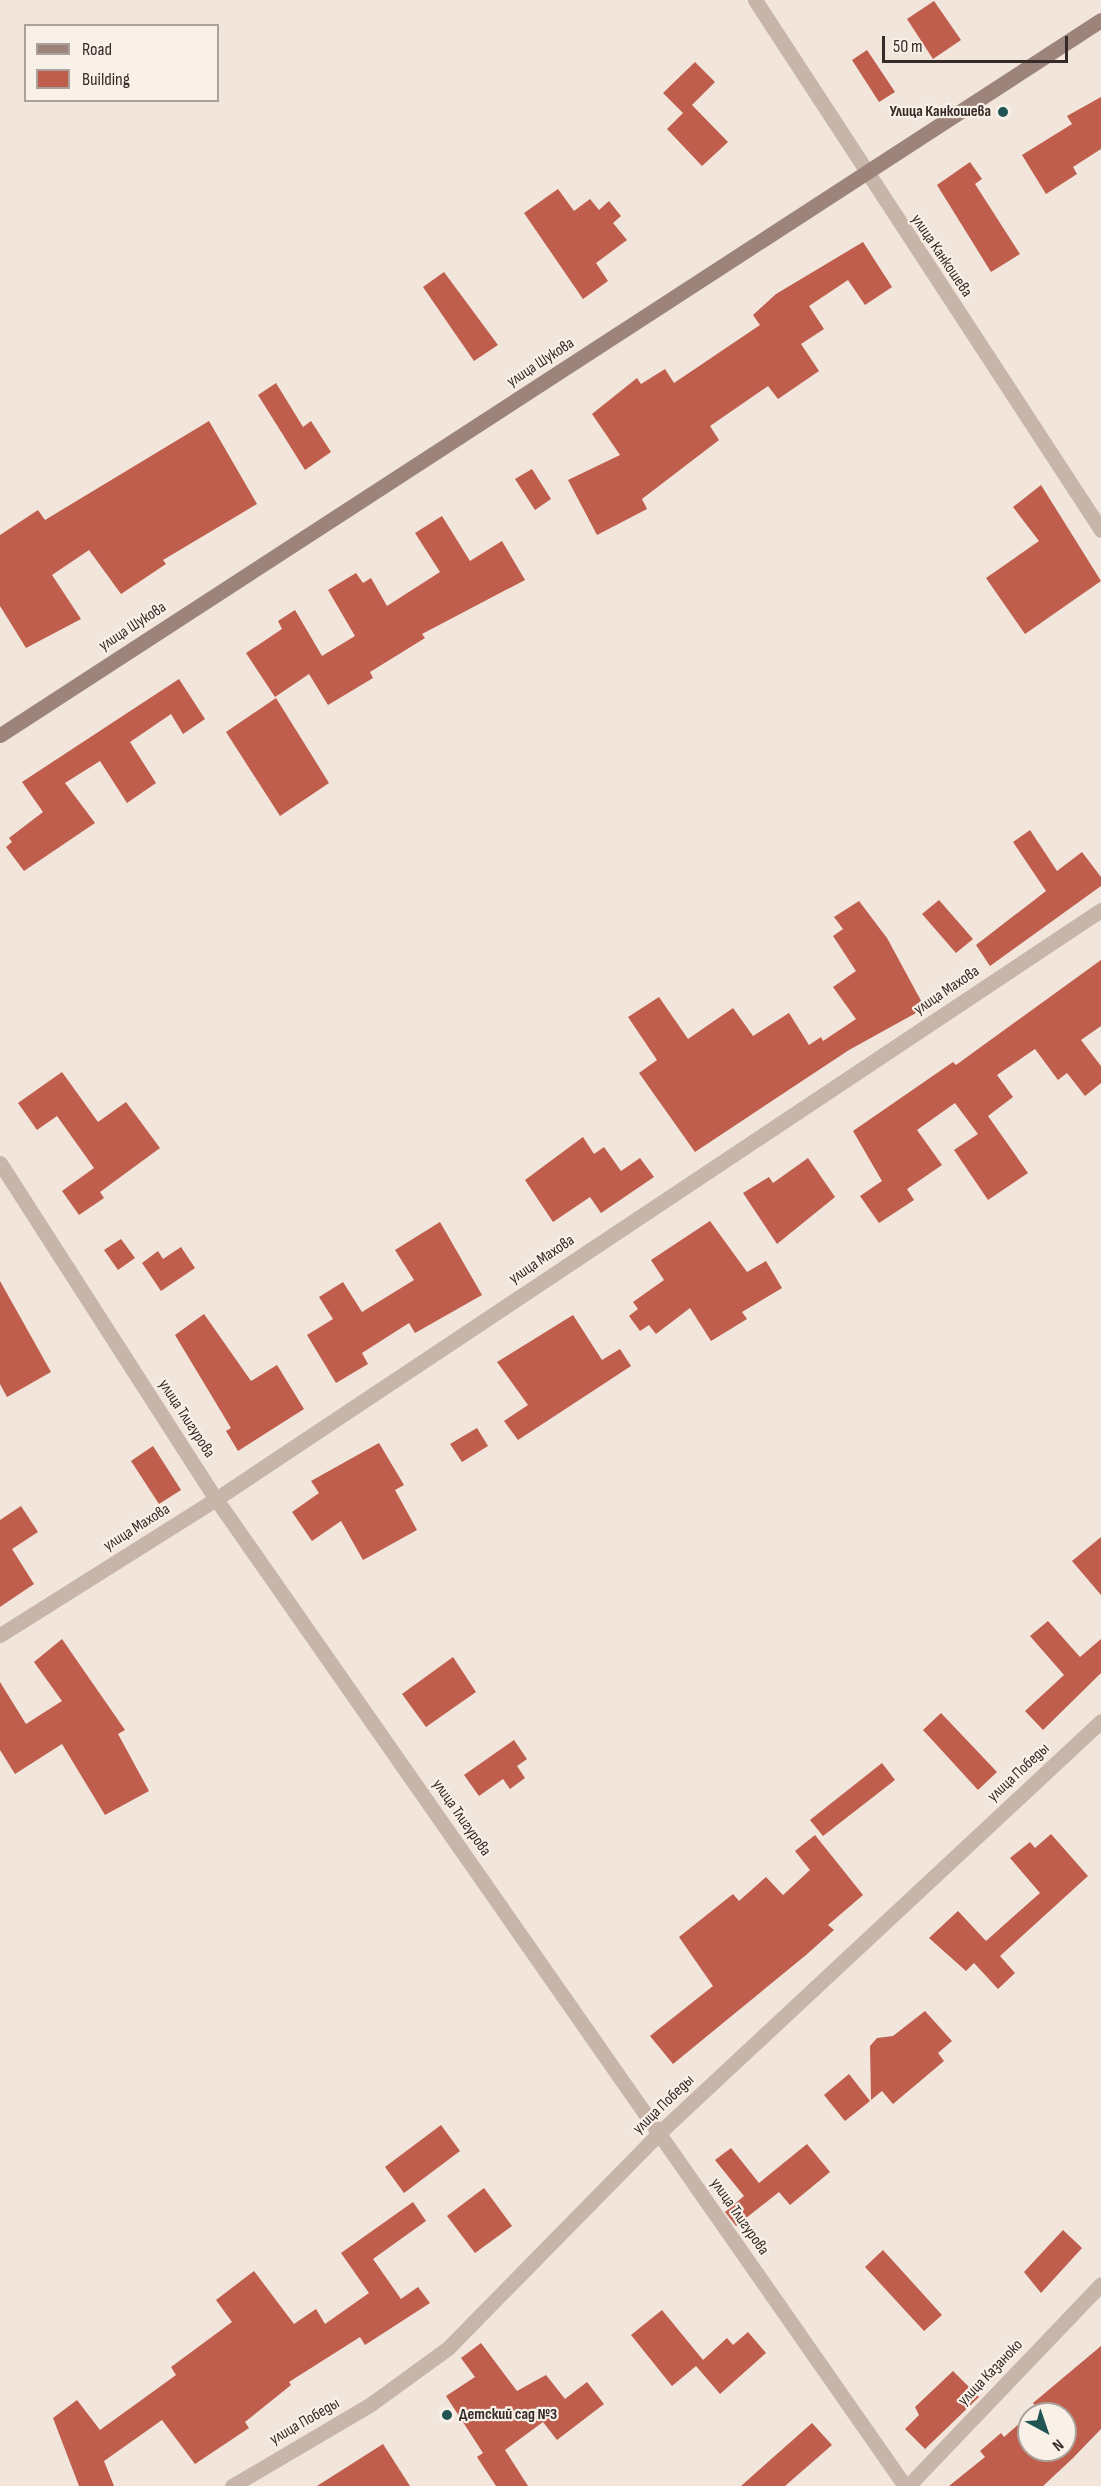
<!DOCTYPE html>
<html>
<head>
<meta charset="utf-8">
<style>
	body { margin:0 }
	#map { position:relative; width:1101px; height:2486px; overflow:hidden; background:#f1e5dc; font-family:"Sofia Sans Condensed",sans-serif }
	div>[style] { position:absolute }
	.building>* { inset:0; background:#bf5e4c }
	.minor>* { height:15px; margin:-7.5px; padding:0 7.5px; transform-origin:7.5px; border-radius:7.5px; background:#c8b5a9 }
	.secondary>* { height:15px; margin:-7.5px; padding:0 7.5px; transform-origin:7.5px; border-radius:7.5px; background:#9c847a }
	.dots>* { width:16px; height:16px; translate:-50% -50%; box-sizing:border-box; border:3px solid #f9f0e8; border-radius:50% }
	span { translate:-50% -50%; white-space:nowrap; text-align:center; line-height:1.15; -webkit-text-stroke:4.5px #f9f0e8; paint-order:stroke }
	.poi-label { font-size:16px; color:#362b28; font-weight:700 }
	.right { translate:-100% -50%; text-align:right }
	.left { translate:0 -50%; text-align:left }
	.street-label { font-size:16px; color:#362b28 }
	.legend { position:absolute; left:24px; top:24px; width:195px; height:78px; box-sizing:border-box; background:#f9f0e8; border:2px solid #aba19b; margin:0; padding:8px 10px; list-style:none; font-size:18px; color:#362b28 }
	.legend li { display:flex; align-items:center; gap:12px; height:30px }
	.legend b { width:30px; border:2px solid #aba19b }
	.north { position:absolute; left:1017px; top:2402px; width:60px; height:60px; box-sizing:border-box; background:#f9f0e8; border:2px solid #aba19b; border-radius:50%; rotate:140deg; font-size:16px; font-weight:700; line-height:24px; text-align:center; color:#362b28 }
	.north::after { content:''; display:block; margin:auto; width:21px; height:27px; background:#205554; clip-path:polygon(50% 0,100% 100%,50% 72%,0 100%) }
	.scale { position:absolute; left:882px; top:36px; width:186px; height:27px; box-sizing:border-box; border:3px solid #362b28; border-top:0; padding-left:8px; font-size:18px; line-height:21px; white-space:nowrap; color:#362b28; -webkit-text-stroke:4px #f9f0e8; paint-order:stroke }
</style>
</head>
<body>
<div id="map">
	<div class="building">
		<i style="clip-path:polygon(934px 1px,961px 40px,933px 59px,907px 19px)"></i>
		<i style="clip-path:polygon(867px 50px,895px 92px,879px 102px,852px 60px)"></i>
		<i style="clip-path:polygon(695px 62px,715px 82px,692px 105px,728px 142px,702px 166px,667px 129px,683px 113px,663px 93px)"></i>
		<i style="clip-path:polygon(1101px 97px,1101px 149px,1073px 167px,1077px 174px,1046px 194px,1022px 155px,1072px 124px,1067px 116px)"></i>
		<i style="clip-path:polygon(970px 162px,982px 179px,975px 184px,1020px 254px,991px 272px,937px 185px)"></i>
		<i style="clip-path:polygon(558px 189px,574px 211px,590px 199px,599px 210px,609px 201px,621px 216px,613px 223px,627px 240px,596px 263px,608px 281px,583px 299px,524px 213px)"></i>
		<i style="clip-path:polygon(863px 242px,892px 287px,865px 305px,848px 280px,809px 306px,824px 329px,801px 344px,819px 371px,778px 399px,768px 386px,710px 426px,719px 440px,642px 499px,647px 509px,597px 535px,568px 480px,620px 455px,592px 414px,637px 378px,641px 384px,665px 369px,674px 383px,760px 325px,753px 315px,776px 294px)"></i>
		<i style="clip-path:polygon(444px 272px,498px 345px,474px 361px,423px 287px)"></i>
		<i style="clip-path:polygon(276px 383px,303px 427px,311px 421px,331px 452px,305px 470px,258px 395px)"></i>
		<i style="clip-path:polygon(209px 421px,257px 504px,163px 560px,166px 564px,121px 594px,89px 550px,52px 575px,81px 619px,26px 648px,0 606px,0 535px,38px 510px,45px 520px)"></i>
		<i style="clip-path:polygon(532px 469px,551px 499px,535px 510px,515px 479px)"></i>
		<i style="clip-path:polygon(1041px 485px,1101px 581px,1025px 634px,986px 578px,1039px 541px,1013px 507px)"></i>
		<i style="clip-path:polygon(442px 516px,470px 561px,502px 541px,525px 580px,422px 634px,425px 638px,370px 672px,373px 678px,328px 705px,309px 674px,275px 697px,246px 653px,282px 629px,278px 621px,295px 610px,322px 656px,355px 636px,328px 590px,356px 573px,363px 583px,371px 578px,387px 606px,440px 572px,415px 533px)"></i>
		<i style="clip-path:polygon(179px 679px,205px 719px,183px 734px,171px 714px,130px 742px,156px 783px,127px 803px,100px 761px,65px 783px,95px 823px,24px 871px,6px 847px,12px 842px,9px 838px,43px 812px,22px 782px)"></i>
		<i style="clip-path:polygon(276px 698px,329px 783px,280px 816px,226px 732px)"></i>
		<i style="clip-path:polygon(1030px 830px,1057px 871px,1082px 852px,1101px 877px,1101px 886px,990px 966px,976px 945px,1046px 891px,1013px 842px)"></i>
		<i style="clip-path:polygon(939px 900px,973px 939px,956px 953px,922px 914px)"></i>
		<i style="clip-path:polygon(859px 901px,887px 938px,925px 1008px,849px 1050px,695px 1152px,639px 1073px,657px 1060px,628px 1017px,659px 997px,688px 1039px,733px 1008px,753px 1036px,789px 1013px,809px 1045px,821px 1037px,823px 1041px,856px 1019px,833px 987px,856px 971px,833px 936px,843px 929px,834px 917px)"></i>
		<i style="clip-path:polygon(1101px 960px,1101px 1026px,1081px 1040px,1101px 1066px,1101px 1083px,1085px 1096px,1067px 1073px,1058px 1080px,1035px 1049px,997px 1075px,1013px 1097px,988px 1116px,1028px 1173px,988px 1200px,954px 1150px,978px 1134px,955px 1103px,917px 1130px,942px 1165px,907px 1189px,914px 1200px,879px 1223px,860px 1196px,882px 1181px,853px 1131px,953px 1062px,956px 1065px)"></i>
		<i style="clip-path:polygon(62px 1072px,98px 1122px,126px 1102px,160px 1148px,100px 1192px,104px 1198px,79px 1215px,62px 1191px,94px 1168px,57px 1116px,37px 1130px,18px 1103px)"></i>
		<i style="clip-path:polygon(583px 1137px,594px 1154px,604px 1147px,621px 1171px,640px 1158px,654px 1177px,601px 1213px,590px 1197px,553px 1222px,525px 1180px)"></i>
		<i style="clip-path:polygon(808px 1158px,835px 1197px,777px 1244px,743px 1193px,769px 1177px,773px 1183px)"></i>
		<i style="clip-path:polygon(710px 1221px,747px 1272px,766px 1261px,782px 1288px,742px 1312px,747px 1319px,711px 1341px,690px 1308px,656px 1334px,649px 1325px,640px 1331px,629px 1316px,638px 1309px,633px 1302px,664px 1280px,651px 1260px)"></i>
		<i style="clip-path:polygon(440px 1222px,482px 1295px,415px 1333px,409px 1323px,362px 1353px,368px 1364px,336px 1383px,307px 1335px,333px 1319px,319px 1297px,343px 1282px,362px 1312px,414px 1280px,395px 1250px)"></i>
		<i style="clip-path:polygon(121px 1239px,135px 1258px,118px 1270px,104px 1250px)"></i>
		<i style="clip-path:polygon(181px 1247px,195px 1268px,161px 1291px,142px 1263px,158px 1251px,163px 1259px)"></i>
		<i style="clip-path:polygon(0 1281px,51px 1372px,7px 1397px,0 1384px)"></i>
		<i style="clip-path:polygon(204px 1314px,251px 1381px,277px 1365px,304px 1409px,238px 1451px,226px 1431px,231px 1428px,175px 1335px)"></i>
		<i style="clip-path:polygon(573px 1315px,602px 1360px,620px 1349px,631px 1366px,518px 1440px,504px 1421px,528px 1405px,497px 1362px)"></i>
		<i style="clip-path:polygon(477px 1428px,488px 1446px,462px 1462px,450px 1444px)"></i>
		<i style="clip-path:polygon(379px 1443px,404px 1485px,395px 1490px,417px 1530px,363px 1560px,341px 1521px,312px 1541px,292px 1512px,319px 1493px,311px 1481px)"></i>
		<i style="clip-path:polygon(153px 1446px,181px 1490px,159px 1504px,131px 1461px)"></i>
		<i style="clip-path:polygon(21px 1506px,38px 1532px,12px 1549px,34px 1584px,0 1607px,0 1520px)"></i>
		<i style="clip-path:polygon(1101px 1537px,1101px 1595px,1072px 1561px)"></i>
		<i style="clip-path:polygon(1048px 1621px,1080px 1657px,1101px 1639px,1101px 1673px,1043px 1730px,1025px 1711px,1064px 1675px,1030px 1636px)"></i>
		<i style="clip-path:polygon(62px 1639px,125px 1730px,118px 1734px,149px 1791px,105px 1815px,62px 1744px,15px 1774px,0 1750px,0 1682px,26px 1724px,62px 1701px,34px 1662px)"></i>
		<i style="clip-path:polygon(453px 1657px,476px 1692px,426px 1727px,402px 1694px)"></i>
		<i style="clip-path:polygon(941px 1713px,997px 1772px,978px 1790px,923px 1730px)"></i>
		<i style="clip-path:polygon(514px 1740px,527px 1759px,517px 1766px,525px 1778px,510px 1789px,503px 1779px,479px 1796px,464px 1775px)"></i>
		<i style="clip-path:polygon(882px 1763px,895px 1780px,823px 1836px,810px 1820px)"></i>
		<i style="clip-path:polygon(1051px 1834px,1088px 1876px,1000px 1956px,1015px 1973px,998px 1989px,974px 1963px,966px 1971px,929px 1938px,958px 1911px,986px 1941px,1040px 1893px,1010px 1858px,1030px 1842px,1035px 1848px)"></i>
		<i style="clip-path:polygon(815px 1835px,863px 1895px,828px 1925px,834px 1930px,806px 1955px,673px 2064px,650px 2036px,713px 1986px,679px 1937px,733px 1894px,739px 1901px,766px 1877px,783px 1895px,810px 1870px,795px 1851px)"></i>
		<i style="clip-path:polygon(925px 2011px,952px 2041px,938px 2053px,944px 2061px,893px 2104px,882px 2091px,871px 2100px,870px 2046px,877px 2038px,893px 2036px)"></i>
		<i style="clip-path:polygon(849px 2074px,870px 2101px,845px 2121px,824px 2095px)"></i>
		<i style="clip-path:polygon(441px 2125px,460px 2151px,404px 2193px,385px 2167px)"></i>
		<i style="clip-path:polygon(807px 2144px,830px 2172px,790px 2205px,779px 2192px,736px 2226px,725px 2212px,744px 2196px,715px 2160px,731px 2148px,759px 2183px)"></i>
		<i style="clip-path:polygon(484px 2188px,512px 2226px,475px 2253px,447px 2216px)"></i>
		<i style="clip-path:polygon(413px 2202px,426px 2221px,373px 2259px,401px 2299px,418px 2287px,430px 2303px,365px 2345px,360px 2337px,289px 2382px,291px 2385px,245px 2422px,249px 2428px,195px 2464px,162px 2420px,104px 2461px,114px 2486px,79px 2486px,53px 2418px,77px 2400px,100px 2430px,176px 2375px,171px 2367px,232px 2322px,216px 2300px,254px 2271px,294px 2324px,316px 2309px,325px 2324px,369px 2293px,341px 2253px)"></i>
		<i style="clip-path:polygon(1063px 2230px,1082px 2248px,1041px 2293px,1024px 2272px)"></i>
		<i style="clip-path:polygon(883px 2250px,942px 2315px,924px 2331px,865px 2267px)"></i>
		<i style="clip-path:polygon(662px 2310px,703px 2360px,727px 2338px,733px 2345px,748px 2332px,766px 2353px,720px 2394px,696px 2366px,672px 2386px,631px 2335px)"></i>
		<i style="clip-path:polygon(481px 2343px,517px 2391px,546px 2375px,565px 2399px,587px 2382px,604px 2404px,557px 2440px,543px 2422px,505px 2450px,528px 2486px,496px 2486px,477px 2457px,483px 2453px,446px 2396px,475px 2377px,461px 2358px)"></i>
		<i style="clip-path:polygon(1101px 2346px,1101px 2429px,1072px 2459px,1043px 2486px,949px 2486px,985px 2457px,980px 2451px,1001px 2433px,1004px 2437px,1029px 2415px,1029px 2450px,1065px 2450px,1065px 2414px,1030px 2414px,1037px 2408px,1033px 2403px)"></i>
		<i style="clip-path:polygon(953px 2371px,979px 2397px,925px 2449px,905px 2429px,919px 2415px,915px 2407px)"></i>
		<i style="clip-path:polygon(812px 2423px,832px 2445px,785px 2486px,741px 2486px)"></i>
		<i style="clip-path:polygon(383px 2444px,410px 2486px,317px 2486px)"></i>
	</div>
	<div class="minor">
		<i style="left:755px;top:0;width:633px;rotate:56.86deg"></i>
		<i style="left:0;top:1163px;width:399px;rotate:57.3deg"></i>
		<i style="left:216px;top:1499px;width:1204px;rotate:55.08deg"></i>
		<i style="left:0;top:1635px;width:255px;rotate:-32.2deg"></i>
		<i style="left:216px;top:1499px;width:1063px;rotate:-33.65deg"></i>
		<i style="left:232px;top:2486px;width:161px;rotate:-30.5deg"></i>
		<i style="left:371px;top:2404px;width:95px;rotate:-36deg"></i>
		<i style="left:448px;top:2348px;width:301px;rotate:-45.5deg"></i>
		<i style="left:659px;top:2133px;width:604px;rotate:-42.99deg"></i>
		<i style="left:908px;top:2486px;width:279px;rotate:-46.3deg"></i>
	</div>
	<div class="secondary">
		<i style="left:0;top:735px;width:1313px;rotate:-33deg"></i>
	</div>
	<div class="dots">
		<i style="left:1003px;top:112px;background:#205554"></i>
		<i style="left:447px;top:2415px;background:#205554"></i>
	</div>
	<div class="poi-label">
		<span class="right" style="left:991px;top:112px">Улица Канкошева</span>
		<span class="left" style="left:459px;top:2415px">Детский сад №3</span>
	</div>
	<div class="street-label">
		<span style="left:941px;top:256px;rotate:56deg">улица Канкошева</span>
		<span style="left:541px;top:363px;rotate:-33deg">улица Шукова</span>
		<span style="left:133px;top:627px;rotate:-33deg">улица Шукова</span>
		<span style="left:947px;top:991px;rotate:-34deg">улица Махова</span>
		<span style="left:542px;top:1260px;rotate:-34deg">улица Махова</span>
		<span style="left:186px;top:1419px;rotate:57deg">улица Тлигурова</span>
		<span style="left:137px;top:1528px;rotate:-32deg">улица Махова</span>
		<span style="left:1019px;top:1773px;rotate:-43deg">улица Победы</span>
		<span style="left:461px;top:1818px;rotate:55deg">улица Тлигурова</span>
		<span style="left:664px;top:2105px;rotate:-44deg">улица Победы</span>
		<span style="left:739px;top:2217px;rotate:55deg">улица Тлигурова</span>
		<span style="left:991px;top:2373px;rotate:-46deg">улица Казаноко</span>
		<span style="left:305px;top:2422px;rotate:-30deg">улица Победы</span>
	</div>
	<ul class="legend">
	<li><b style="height:8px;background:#9c847a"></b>Road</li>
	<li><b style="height:16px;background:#bf5e4c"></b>Building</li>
	</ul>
	<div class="north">N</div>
	<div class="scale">50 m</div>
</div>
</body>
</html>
